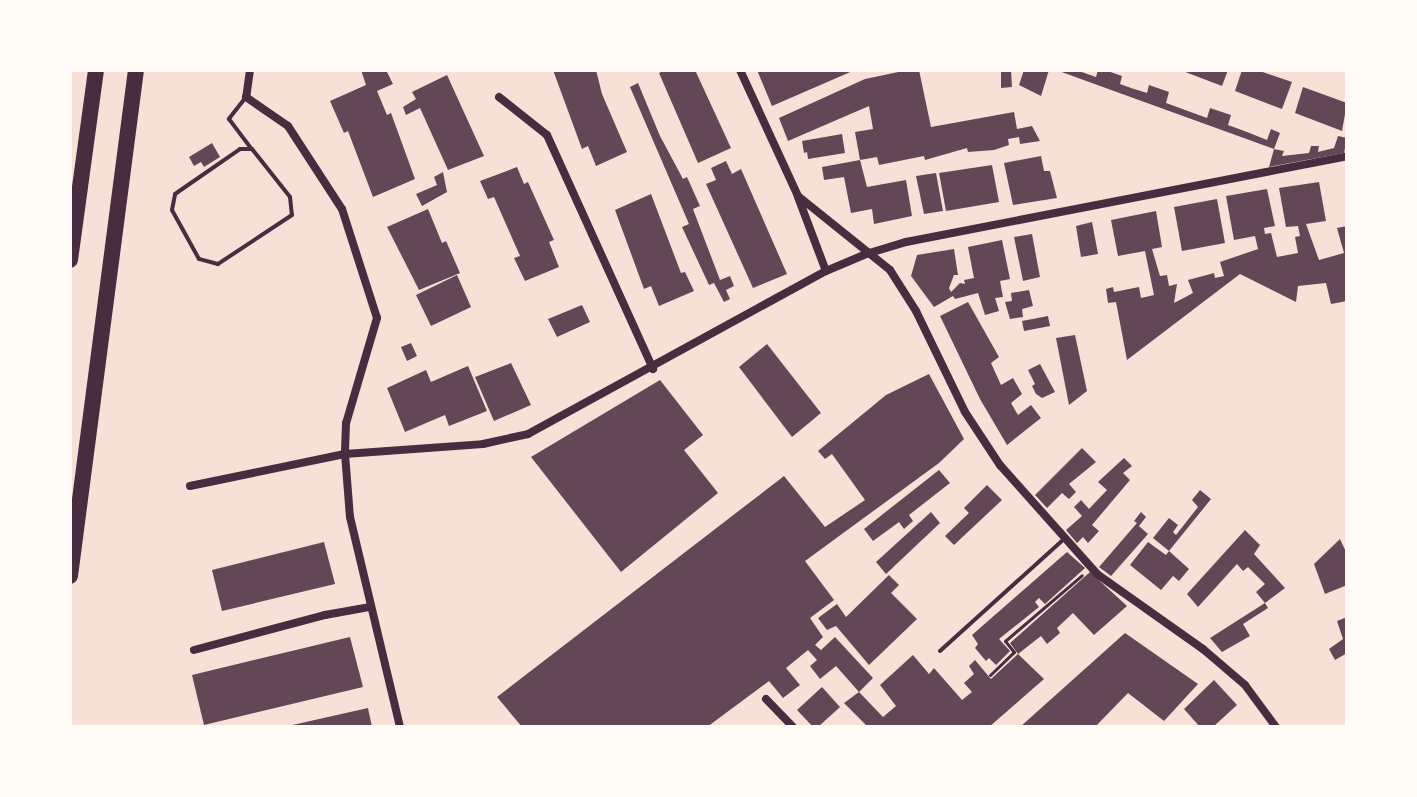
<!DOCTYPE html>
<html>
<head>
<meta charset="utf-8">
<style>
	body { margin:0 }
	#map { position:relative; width:1417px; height:797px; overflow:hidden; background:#f7e1d7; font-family:"Source Sans 3",sans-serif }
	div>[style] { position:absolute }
	.building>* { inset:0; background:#644757 }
	.path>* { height:3px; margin:-1.5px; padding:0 1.5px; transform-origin:1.5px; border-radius:1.5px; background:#4a2c40 }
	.service>* { height:4px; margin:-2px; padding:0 2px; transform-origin:2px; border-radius:2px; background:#4a2c40 }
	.minor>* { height:8px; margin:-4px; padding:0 4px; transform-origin:4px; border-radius:4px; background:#4a2c40 }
	.motorway>* { height:16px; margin:-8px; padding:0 8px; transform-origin:8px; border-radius:8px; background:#4a2c40 }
	span { translate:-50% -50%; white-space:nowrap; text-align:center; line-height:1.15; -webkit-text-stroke:8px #fffaf5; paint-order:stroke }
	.frame { position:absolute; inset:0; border:72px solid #fffaf5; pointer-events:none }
</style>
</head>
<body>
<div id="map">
	<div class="building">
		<i style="clip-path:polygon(361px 70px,386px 70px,393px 84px,377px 91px,387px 115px,391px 113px,415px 179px,373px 197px,348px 131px,344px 133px,330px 101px,366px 85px)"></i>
		<i style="clip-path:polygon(553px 70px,596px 70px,602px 94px,627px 152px,596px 166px,588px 146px,582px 149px)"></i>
		<i style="clip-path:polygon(666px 70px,695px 70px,731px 148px,698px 163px,659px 73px)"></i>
		<i style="clip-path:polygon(757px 70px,855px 70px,772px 106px)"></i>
		<i style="clip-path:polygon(908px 70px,919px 70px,931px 127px,1014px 112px,1017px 129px,1032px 126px,1040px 141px,1020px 144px,1019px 137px,1008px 139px,1009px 145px,994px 150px,968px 152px,967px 148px,925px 160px,924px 156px,879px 165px,877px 157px,860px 160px,855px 132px,873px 129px,869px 106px,788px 141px,779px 118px,865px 79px)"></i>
		<i style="clip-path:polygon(1001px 70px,1011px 70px,1012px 87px,1001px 88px)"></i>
		<i style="clip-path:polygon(1024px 70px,1049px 70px,1041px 96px,1019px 85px)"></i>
		<i style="clip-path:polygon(1056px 70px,1076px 70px,1096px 77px,1098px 70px,1105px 70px,1122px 76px,1120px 84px,1131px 88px,1147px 93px,1149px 85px,1169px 92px,1166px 103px,1207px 118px,1210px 108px,1231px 115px,1228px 125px,1247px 132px,1267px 140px,1271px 129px,1280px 133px,1274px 149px)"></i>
		<i style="clip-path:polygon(1180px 70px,1228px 70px,1222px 86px)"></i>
		<i style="clip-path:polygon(1242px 70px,1257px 70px,1292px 82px,1282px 109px,1235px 91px)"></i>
		<i style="clip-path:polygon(447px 75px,484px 156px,448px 170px,420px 108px,406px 115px,403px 107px,416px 99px,412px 92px)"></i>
		<i style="clip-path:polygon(638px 83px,660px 136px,683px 179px,687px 177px,700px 206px,693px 209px,720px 280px,730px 276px,734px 286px,726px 290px,730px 299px,724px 302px,714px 283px,709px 285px,682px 227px,689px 224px,630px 87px)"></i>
		<i style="clip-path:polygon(1303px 87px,1347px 103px,1342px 131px,1295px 113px)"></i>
		<i style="clip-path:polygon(842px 134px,845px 153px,808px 159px,807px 152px,804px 153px,802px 141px)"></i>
		<i style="clip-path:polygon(1338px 136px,1347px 138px,1344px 153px,1269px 167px,1274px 149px,1284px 151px,1282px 156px,1309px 153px,1311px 146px,1319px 146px,1318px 152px,1334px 148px)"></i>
		<i style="clip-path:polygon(212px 143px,220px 157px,204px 167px,201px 162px,194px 166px,189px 157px)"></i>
		<i style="clip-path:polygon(1041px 156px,1044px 171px,1050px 171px,1057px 198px,1013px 205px,1004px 163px)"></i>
		<i style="clip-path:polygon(860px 160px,867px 187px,906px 180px,912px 216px,874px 224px,872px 209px,851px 213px,844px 177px,824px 180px,822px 167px)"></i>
		<i style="clip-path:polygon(726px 161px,732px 174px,741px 169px,787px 274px,753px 288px,706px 184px,716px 180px,711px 168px)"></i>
		<i style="clip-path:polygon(992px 165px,999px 202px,946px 211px,939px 173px)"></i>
		<i style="clip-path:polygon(517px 167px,524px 184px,528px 182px,554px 240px,549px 242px,559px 267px,525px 281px,514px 258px,520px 256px,494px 197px,488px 199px,480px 181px)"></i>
		<i style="clip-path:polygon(443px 172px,447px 192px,422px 206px,416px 194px,437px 185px,434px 177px)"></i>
		<i style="clip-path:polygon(936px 173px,943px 211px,924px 214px,916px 176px)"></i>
		<i style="clip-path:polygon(1319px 182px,1326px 221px,1306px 224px,1319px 260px,1344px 253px,1337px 228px,1347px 226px,1347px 301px,1331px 304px,1326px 283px,1298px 286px,1296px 302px,1240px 274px,1127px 360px,1116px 302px,1108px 303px,1106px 289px,1113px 287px,1114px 292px,1139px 287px,1141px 298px,1154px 295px,1145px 251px,1118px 256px,1111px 220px,1156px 211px,1162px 247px,1152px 249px,1160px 276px,1167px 275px,1169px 286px,1177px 284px,1174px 303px,1193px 293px,1188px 280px,1214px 273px,1215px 278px,1224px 276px,1220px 262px,1258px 249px,1255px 236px,1234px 240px,1226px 196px,1267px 189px,1275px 226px,1264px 228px,1265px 234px,1271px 233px,1277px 257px,1298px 253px,1295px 237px,1300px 236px,1298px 226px,1286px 227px,1279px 188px)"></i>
		<i style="clip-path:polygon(651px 194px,681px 273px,685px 272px,694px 291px,659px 306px,651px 286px,644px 289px,615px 210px)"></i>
		<i style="clip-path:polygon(1217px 199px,1225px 243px,1182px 251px,1174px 207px)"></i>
		<i style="clip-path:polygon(428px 209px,442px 243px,446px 241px,460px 273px,419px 290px,387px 227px)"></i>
		<i style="clip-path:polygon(1092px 222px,1098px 254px,1081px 257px,1076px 226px)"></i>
		<i style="clip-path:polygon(1032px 234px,1040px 277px,1023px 281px,1014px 237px)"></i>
		<i style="clip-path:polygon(1002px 240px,1010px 279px,1000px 281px,1003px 297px,995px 298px,999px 311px,985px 315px,978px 293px,955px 299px,953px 296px,934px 307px,911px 276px,917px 255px,954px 249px,958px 275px,954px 275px,949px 288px,951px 292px,960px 283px,965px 284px,964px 280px,974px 278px,968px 247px)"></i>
		<i style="clip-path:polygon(457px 275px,471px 307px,431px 326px,416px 295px)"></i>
		<i style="clip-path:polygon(1029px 290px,1033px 306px,1022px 309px,1023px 317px,1010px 319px,1005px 302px,1012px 301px,1011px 293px)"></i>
		<i style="clip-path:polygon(968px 302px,999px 357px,991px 363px,1001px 385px,1013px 378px,1022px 394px,1011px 403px,1018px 415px,1031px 405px,1041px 418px,1007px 445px,980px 399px,940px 316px)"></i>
		<i style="clip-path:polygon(582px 305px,590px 322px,557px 337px,548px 319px)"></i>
		<i style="clip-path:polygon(1048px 316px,1050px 326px,1024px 331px,1022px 321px)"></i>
		<i style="clip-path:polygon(1075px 335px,1087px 391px,1069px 405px,1056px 338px)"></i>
		<i style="clip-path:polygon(411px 343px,417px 356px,407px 361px,401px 347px)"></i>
		<i style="clip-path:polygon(767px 344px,821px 413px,792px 437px,739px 367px)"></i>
		<i style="clip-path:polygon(511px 363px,531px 405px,494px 421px,475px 377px)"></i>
		<i style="clip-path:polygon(1040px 364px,1055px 392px,1042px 398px,1036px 394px,1032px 386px,1035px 384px,1028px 370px)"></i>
		<i style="clip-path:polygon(468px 366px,487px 411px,449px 426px,445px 415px,405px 432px,387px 388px,426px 370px,431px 382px)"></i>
		<i style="clip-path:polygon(929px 374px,964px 439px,939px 463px,805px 561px,834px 600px,810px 618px,823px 637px,815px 645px,821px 650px,835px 637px,873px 678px,859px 692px,836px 666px,820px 679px,810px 666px,817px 660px,808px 650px,786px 668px,800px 685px,783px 698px,769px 681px,707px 727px,522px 727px,497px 697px,784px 476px,825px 527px,865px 500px,832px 454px,825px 459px,818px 451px,886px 395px)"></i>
		<i style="clip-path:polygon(660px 380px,703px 435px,684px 450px,718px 493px,621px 572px,531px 457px)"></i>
		<i style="clip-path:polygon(1082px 448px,1096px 462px,1069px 484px,1076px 492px,1069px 499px,1062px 493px,1047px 508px,1035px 495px)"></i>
		<i style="clip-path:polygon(1124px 458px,1132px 466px,1123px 473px,1130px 480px,1092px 525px,1099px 531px,1088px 543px,1083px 537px,1077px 543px,1066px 530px,1082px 516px,1074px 507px,1081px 500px,1089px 509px,1107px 490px,1098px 482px)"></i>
		<i style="clip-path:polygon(939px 470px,950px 483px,909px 515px,913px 521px,904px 529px,899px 522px,873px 541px,864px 529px)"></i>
		<i style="clip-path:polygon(987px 485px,1002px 500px,954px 545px,945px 536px,969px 513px,964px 508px)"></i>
		<i style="clip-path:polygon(1200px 490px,1211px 499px,1169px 551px,1153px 538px,1169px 518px,1178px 525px,1173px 532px,1176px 535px,1198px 507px,1192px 500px)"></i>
		<i style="clip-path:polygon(931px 512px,940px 523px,886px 574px,876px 562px)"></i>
		<i style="clip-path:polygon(1141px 512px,1146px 517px,1139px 526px,1148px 534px,1111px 576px,1099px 567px,1137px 523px,1134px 521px)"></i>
		<i style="clip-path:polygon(1245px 530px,1260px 545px,1254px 554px,1285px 588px,1265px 603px,1268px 608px,1243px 624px,1250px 636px,1222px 652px,1210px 638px,1265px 603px,1256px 592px,1265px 584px,1248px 567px,1243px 571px,1237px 564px,1198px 607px,1187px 594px)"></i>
		<i style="clip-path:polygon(1340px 539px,1347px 554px,1347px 585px,1325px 594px,1314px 564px)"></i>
		<i style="clip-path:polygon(324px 542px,335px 584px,222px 611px,212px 570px)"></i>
		<i style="clip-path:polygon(1148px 542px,1166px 555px,1169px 551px,1189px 569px,1179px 581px,1173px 576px,1161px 590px,1130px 565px)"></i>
		<i style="clip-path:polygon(1067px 552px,1085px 568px,1045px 604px,1039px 598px,1035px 602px,1039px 607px,999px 639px,1010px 651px,996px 665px,989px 658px,986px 661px,975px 648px,978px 644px,972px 635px)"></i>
		<i style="clip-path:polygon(1090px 572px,1127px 606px,1094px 635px,1073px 613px,1057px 628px,1060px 633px,1047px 644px,1041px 636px,1018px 654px,1010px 643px)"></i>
		<i style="clip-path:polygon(889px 575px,899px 585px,891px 593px,917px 619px,869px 665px,836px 626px,827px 630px,818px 618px,837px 604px,846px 617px)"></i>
		<i style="clip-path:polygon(1347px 617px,1347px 653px,1335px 660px,1329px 649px,1343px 639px,1337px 621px)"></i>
		<i style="clip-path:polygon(1125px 633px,1198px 684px,1164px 721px,1128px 693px,1095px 727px,1020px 727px)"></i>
		<i style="clip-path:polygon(350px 637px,363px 687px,204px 725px,192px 675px)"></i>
		<i style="clip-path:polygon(1018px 654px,1044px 679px,989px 727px,868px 727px,844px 703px,859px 692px,883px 717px,896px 706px,880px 685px,913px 655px,929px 674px,934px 668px,962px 700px,972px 692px,964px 683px,974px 674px,969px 666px,975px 660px,991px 679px)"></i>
		<i style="clip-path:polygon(1214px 680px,1237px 705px,1213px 727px,1200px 727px,1184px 709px)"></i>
		<i style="clip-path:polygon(822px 687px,840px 707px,818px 727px,813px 727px,797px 710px)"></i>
		<i style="clip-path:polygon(368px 708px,372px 727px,288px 727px,288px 726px)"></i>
	</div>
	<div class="path">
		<i style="left:990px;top:675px;width:33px;rotate:-44deg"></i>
		<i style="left:1014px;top:652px;width:14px;rotate:-129deg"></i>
		<i style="left:1005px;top:641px;width:101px;rotate:-40.6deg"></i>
	</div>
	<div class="service">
		<i style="left:246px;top:97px;width:28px;rotate:128deg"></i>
		<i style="left:229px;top:119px;width:38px;rotate:53deg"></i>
		<i style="left:252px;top:149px;width:61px;rotate:51.6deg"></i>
		<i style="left:290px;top:197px;width:18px;rotate:84deg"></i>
		<i style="left:292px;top:215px;width:89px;rotate:146.5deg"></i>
		<i style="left:218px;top:264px;width:20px;rotate:-165deg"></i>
		<i style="left:199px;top:259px;width:56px;rotate:-118.9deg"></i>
		<i style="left:172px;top:210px;width:16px;rotate:-79deg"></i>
		<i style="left:175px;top:194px;width:79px;rotate:-34.7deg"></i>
		<i style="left:240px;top:149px;width:12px"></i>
		<i style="left:940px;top:651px;width:169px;rotate:-42.1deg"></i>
	</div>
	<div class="minor">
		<i style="left:250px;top:70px;width:27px;rotate:98deg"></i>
		<i style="left:246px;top:97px;width:51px;rotate:34.6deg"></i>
		<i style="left:288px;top:126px;width:99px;rotate:57deg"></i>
		<i style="left:342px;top:209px;width:114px;rotate:72.2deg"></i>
		<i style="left:377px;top:318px;width:109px;rotate:106.4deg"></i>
		<i style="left:346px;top:423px;width:31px;rotate:92deg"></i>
		<i style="left:345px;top:454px;width:63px;rotate:85.5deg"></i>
		<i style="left:350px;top:517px;width:216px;rotate:76.6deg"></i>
		<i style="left:740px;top:70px;width:139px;rotate:65.3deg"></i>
		<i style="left:798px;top:196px;width:118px;rotate:38.8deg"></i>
		<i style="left:890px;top:270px;width:49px;rotate:57.6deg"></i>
		<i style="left:916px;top:311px;width:112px;rotate:64.1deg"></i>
		<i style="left:965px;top:412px;width:64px;rotate:56.6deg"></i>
		<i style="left:1000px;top:465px;width:146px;rotate:48.3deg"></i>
		<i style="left:1097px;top:574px;width:130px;rotate:35.3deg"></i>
		<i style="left:1203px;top:649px;width:55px;rotate:40.6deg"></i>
		<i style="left:1245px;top:685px;width:52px;rotate:53.6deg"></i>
		<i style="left:499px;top:97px;width:61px;rotate:38.4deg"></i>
		<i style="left:547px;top:135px;width:257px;rotate:65.6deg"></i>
		<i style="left:798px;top:197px;width:79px;rotate:69.3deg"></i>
		<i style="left:190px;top:486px;width:158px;rotate:-11.7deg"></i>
		<i style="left:345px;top:454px;width:138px;rotate:-4.1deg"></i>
		<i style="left:483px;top:444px;width:46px;rotate:-12.5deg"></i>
		<i style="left:528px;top:434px;width:340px;rotate:-28.7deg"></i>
		<i style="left:826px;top:271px;width:43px;rotate:-23deg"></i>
		<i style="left:866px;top:254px;width:42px;rotate:-16.7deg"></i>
		<i style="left:906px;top:242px;width:449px;rotate:-11deg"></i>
		<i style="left:194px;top:650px;width:136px;rotate:-15deg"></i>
		<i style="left:325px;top:615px;width:46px;rotate:-10.1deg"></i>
		<i style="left:766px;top:699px;width:39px;rotate:46deg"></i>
	</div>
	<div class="motorway">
		<i style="left:70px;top:260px;width:192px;rotate:-82.2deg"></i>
		<i style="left:70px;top:576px;width:510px;rotate:-82.57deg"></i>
	</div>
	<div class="frame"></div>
</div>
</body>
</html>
